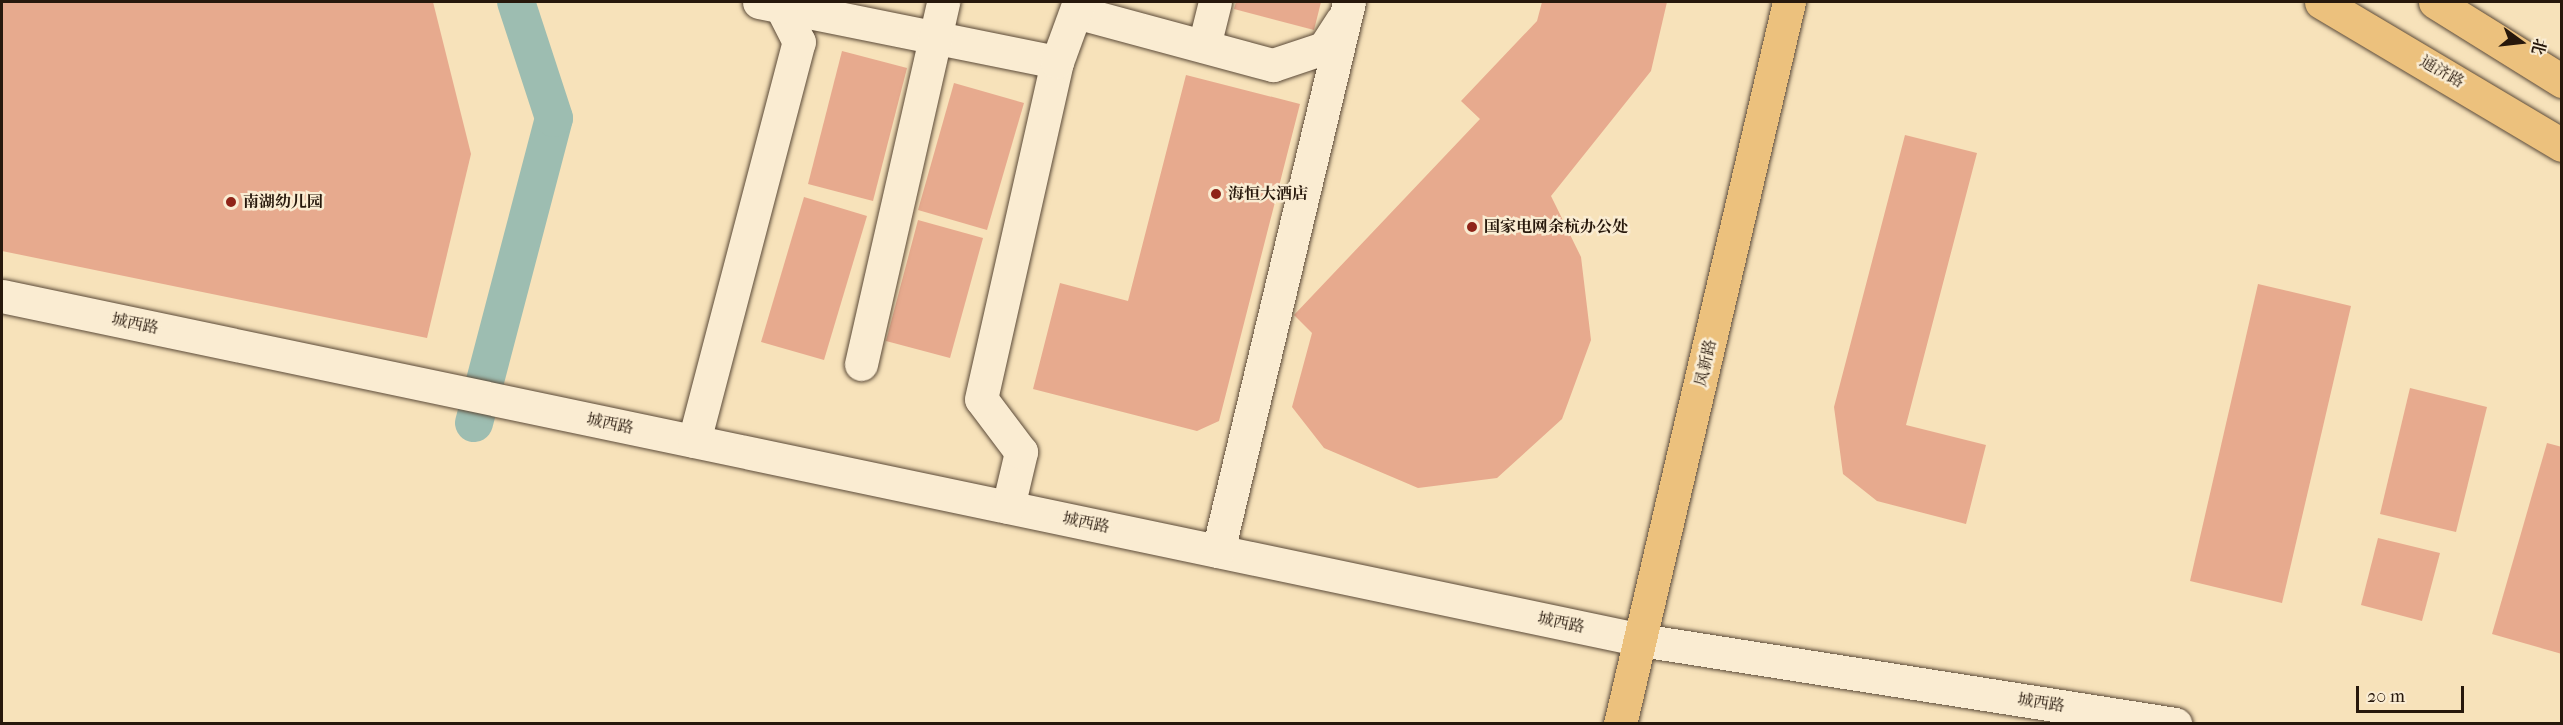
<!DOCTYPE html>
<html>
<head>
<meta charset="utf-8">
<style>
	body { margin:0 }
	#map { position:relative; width:2563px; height:725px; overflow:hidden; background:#f7e2ba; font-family:"IM FELL French Canon","Noto Serif SC",serif }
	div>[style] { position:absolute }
	.canal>* { height:38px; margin:-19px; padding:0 19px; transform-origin:19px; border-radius:19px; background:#9dbdb1 }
	.building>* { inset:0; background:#e7aa8e }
	.roads { filter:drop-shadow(0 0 2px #5b4a38) drop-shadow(0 0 2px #5b4a38) }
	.minor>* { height:33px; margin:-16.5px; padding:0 16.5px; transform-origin:16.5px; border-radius:16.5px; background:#faecd2 }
	.major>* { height:33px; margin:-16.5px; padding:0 16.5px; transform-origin:16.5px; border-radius:16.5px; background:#ecc17d }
	.dots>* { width:16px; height:16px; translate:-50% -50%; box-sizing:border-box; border:3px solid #faecd2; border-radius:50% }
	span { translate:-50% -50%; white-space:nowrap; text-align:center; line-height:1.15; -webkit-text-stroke:5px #faecd2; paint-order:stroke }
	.street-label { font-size:16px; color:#27180c }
	.poi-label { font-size:16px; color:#27180c; font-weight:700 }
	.left { translate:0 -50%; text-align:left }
	.frame { position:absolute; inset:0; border:3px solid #27180c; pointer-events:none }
	.north { position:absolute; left:2491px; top:12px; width:60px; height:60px; -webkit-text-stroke:4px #faecd2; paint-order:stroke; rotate:105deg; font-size:16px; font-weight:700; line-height:24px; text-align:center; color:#27180c }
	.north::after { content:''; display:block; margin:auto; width:21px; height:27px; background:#27180c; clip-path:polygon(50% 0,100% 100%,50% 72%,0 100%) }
	.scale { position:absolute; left:2356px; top:686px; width:108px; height:27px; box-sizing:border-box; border:3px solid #27180c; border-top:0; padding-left:8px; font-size:18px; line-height:21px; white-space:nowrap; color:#27180c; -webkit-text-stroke:4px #faecd2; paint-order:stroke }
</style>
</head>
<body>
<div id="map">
	<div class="canal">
		<i style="left:474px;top:423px;width:315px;rotate:-75.3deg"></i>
		<i style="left:554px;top:118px;width:122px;rotate:-108.1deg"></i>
	</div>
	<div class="building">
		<i style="clip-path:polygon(2px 2px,433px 2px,471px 154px,427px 338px,2px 251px)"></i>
		<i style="clip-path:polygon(1236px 2px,1321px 2px,1314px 30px,1234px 9px)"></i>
		<i style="clip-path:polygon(1542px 2px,1667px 2px,1651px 71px,1551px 196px,1581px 257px,1591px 340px,1562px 419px,1497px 478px,1418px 488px,1324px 448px,1292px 407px,1312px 333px,1294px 315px,1480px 119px,1461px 101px,1537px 21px)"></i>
		<i style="clip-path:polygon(842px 51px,907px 68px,873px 201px,808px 184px)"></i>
		<i style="clip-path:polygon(1186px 75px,1300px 104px,1219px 421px,1197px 431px,1033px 389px,1060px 283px,1128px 301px)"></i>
		<i style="clip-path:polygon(954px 83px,1024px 103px,987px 230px,918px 210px)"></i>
		<i style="clip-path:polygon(1905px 135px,1977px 153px,1906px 425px,1986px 445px,1966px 524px,1877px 501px,1843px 474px,1834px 407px)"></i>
		<i style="clip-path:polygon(804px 197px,867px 216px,824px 360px,761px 342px)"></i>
		<i style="clip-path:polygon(918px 220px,983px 238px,950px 358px,886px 341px)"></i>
		<i style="clip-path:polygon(2258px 284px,2351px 306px,2282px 603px,2190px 581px)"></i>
		<i style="clip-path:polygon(2410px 388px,2487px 407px,2456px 532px,2380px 514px)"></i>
		<i style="clip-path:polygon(2547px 443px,2562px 447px,2562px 654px,2492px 634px)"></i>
		<i style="clip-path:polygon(2378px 538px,2440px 553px,2422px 621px,2361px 605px)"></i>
	</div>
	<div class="roads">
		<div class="minor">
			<i style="left:759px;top:2px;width:304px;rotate:11.4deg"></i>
			<i style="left:1076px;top:12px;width:204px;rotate:15.1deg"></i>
			<i style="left:1273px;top:65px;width:54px;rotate:-18.4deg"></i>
			<i style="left:1324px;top:48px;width:33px;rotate:-57deg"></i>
			<i style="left:1204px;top:46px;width:45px;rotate:-76deg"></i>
			<i style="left:2px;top:296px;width:1675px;rotate:11.85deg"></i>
			<i style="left:1641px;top:640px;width:541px;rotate:8.94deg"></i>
			<i style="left:861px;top:364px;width:371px;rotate:-77.2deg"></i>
			<i style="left:694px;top:441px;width:413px;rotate:-75.3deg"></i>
			<i style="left:799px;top:42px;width:39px;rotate:-117deg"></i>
			<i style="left:781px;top:7px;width:5px;rotate:-79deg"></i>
			<i style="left:1008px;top:507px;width:57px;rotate:-76.7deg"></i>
			<i style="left:1021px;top:452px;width:66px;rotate:-127deg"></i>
			<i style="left:981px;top:399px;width:345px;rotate:-77.3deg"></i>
			<i style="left:1057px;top:62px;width:64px;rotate:-69.9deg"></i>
			<i style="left:1218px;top:551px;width:564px;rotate:-76.58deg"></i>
		</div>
		<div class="major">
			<i style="left:2321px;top:2px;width:280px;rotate:30.7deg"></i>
			<i style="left:2435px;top:2px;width:150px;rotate:31.9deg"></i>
			<i style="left:1620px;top:724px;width:742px;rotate:-76.83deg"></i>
		</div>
	</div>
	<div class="dots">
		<i style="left:1216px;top:194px;background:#8f2418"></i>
		<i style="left:231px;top:202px;background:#8f2418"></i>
		<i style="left:1472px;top:227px;background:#8f2418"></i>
	</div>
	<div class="street-label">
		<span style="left:2442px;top:72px;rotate:30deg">通济路</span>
		<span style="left:135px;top:324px;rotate:12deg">城西路</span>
		<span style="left:1706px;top:363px;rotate:-77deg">凤新路</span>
		<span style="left:610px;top:424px;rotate:12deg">城西路</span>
		<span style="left:1086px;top:523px;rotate:12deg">城西路</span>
		<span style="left:1561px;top:623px;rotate:12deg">城西路</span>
		<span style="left:2041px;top:703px;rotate:9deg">城西路</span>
	</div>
	<div class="poi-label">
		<span class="left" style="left:1228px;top:194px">海恒大酒店</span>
		<span class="left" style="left:243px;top:202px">南湖幼儿园</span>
		<span class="left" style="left:1484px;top:227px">国家电网余杭办公处</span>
	</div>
	<div class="frame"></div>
	<div class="north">北</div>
	<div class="scale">20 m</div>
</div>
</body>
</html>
